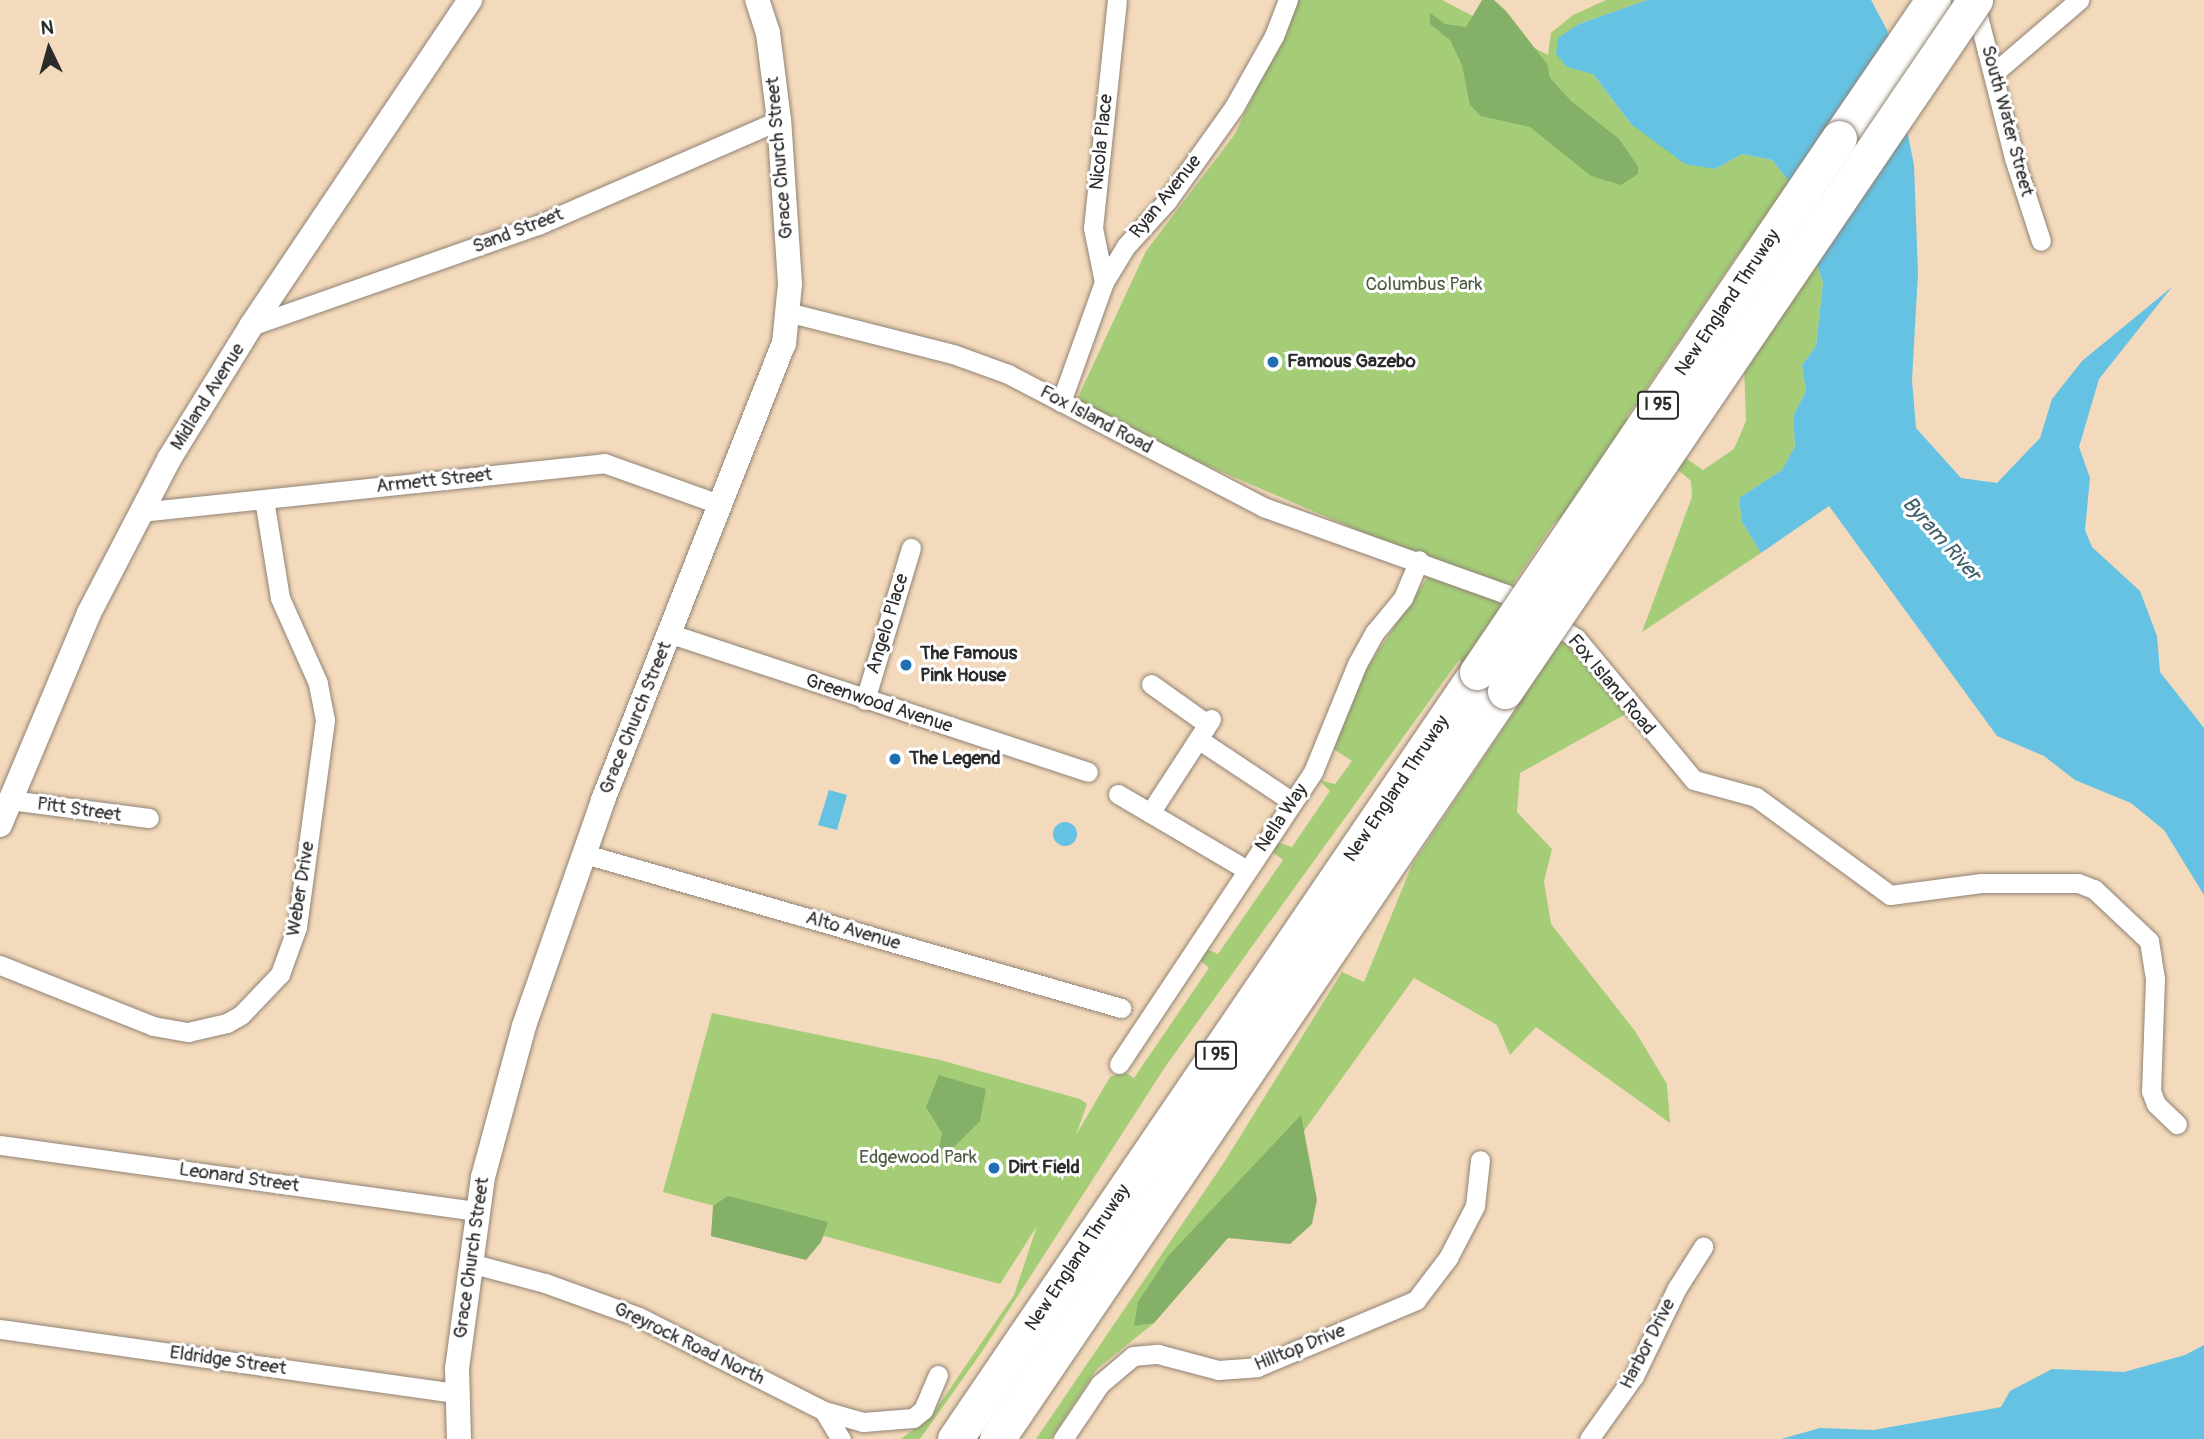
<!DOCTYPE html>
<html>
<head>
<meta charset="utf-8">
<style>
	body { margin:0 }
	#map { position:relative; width:2204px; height:1439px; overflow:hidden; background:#f4dabc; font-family:Pangolin,sans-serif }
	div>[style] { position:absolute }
	.green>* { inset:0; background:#a5cd78 }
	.forest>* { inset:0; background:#84b068 }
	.water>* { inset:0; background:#65c2e3 }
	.round { border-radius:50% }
	.roads { filter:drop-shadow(0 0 2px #908274) drop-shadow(0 0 2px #908274) }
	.minor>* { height:19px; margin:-9.5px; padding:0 9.5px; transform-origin:9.5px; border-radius:9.5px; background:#fff }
	.tertiary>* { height:24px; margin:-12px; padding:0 12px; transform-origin:12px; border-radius:12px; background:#fff }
	.motorway>* { height:35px; margin:-17.5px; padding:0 17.5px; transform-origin:17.5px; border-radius:17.5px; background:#fff }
	.bridges { filter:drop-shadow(0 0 2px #908274) drop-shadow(0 0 2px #908274) }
	.motorway-bridge>* { height:35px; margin:-17.5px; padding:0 17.5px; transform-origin:17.5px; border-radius:17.5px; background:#fff }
	.dots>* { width:19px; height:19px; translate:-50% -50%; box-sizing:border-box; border:4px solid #fff; border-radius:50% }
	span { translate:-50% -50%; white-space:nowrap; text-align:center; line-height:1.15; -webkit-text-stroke:6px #fff; paint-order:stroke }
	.shield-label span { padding:2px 5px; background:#fff; border:2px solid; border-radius:5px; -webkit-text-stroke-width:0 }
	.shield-label { font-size:18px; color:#2b2b2b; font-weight:700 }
	.street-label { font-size:19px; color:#2b2b2b }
	.park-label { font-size:19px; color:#505c42 }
	.poi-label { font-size:19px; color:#2b2b2b; font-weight:700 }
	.left { translate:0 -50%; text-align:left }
	.water-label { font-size:21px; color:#3f606b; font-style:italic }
	.north { position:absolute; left:14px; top:14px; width:70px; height:70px; -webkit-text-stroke:5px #fff; paint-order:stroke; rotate:355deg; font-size:19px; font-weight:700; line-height:28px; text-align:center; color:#2b2b2b }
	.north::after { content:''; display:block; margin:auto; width:24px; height:32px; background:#2b2b2b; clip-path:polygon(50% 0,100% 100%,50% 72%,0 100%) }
</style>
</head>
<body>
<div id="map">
	<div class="green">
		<i style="clip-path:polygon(evenodd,1298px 0,1442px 0,1548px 55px,1551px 33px,1573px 15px,1606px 0,1647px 0,1579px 24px,1562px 61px,1593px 74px,1631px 124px,1715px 169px,1742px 154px,1772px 160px,1792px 185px,1823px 283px,1816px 346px,1802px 365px,1806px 391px,1793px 416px,1795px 446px,1782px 470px,1739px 498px,1742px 522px,1761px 553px,1642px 632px,1692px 497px,1691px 481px,1650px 446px,1554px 523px,1506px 594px,1073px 408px,1146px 251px,1235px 134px,1298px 0,1740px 251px,1746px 421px,1734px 449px,1703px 470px,1626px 418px,1740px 251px)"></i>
		<i style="clip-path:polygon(1429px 575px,1486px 595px,1566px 643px,1626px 714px,1520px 773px,1517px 812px,1552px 849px,1544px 882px,1551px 924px,1635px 1031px,1667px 1084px,1670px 1123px,1536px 1027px,1510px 1055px,1497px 1025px,1414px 978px,1291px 1149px,1154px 1323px,1097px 1369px,1051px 1439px,1036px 1439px,1223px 1164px,1342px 972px,1364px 982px,1412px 865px,1521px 702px,1459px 660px,1165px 1067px,983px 1350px,920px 1439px,901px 1439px,932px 1415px,1014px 1295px,1037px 1226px,1000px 1284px,663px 1192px,712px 1013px,940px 1060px,1080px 1099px,1087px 1104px,1076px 1135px,1110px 1077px,1124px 1072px,1134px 1078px,1209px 968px,1199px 959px,1206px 949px,1218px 954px,1283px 860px,1272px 852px,1277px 842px,1292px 847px,1330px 791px,1319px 780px,1335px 784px,1352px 761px,1332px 748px,1362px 675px)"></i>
	</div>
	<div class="forest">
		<i style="clip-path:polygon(1482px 0,1494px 0,1506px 11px,1547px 64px,1550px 78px,1571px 101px,1619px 139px,1638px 166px,1638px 174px,1621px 185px,1591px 176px,1530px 127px,1481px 116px,1470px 105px,1462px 65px,1450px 40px,1430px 24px,1430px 13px,1445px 24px,1466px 27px)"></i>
		<i style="clip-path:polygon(939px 1075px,986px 1089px,980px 1121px,948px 1153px,938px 1153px,942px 1133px,926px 1107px)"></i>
		<i style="clip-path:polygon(1301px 1115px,1317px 1200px,1312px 1224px,1290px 1244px,1228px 1238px,1154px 1323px,1134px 1326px,1138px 1302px,1169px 1255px)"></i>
		<i style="clip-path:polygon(728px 1196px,828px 1222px,821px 1242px,806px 1260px,711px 1236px,713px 1206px)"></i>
	</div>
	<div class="water">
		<i style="clip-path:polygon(1647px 0,1871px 0,1887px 30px,1914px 165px,1918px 273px,1912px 380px,1916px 428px,1961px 478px,1997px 483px,2040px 438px,2052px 399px,2082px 361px,2172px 287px,2099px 379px,2079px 447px,2090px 478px,2085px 530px,2092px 547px,2140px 591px,2157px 636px,2160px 672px,2204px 728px,2204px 895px,2164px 830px,2131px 803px,2075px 780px,2044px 756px,1997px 736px,1829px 506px,1761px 553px,1742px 522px,1739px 498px,1782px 470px,1795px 446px,1793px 416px,1806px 391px,1802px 365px,1816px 346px,1823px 283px,1792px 185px,1772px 160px,1742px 154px,1715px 169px,1685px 164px,1631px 124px,1593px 74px,1567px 67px,1556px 54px,1558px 38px,1579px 24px)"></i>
		<i style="clip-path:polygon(829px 790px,847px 795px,837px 830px,818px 825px)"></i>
		<i class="round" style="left:1053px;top:822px;width:24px;height:24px"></i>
		<i style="clip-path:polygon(2204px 1345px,2204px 1439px,1781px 1439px,1820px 1428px,1874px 1430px,2001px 1407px,2010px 1391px,2052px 1369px,2124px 1372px,2185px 1355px)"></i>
	</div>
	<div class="roads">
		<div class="minor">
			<i style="left:1974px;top:0;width:163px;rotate:75.8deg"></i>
			<i style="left:2014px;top:158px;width:87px;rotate:72deg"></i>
			<i style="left:1995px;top:72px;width:111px;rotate:-40.6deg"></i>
			<i style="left:1104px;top:282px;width:55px;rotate:-101.5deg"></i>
			<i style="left:1093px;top:228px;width:229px;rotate:-84deg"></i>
			<i style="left:787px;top:312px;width:171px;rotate:14.2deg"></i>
			<i style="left:953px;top:354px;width:59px;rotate:20deg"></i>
			<i style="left:1008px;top:374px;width:288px;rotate:27.5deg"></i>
			<i style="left:1263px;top:507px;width:258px;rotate:19.7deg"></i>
			<i style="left:1506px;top:594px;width:83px;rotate:32.2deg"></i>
			<i style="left:1576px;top:638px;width:185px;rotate:50.3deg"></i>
			<i style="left:1694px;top:780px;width:64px;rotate:15.3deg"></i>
			<i style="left:1756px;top:797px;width:166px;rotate:36.2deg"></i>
			<i style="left:1890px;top:895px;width:92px;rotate:-7.5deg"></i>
			<i style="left:1981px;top:883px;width:97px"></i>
			<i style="left:2078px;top:883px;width:17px;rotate:21deg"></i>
			<i style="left:2094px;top:889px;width:76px;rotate:43.4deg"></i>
			<i style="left:2149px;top:941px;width:37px;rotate:81deg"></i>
			<i style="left:2155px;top:978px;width:113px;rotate:92deg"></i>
			<i style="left:2151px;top:1091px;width:14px;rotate:69deg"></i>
			<i style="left:2156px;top:1104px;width:29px;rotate:44deg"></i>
			<i style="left:251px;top:326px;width:304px;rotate:-19.4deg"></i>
			<i style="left:538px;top:225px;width:263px;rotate:-23.5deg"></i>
			<i style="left:1061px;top:402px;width:127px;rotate:-70.3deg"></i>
			<i style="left:1104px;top:282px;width:42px;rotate:-58.6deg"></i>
			<i style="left:1126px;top:246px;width:61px;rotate:-47.7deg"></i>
			<i style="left:1167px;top:201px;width:115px;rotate:-54.5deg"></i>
			<i style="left:1234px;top:107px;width:81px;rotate:-60.6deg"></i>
			<i style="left:1274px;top:36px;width:39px;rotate:-69deg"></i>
			<i style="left:140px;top:512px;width:467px;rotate:-6deg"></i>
			<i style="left:604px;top:463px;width:124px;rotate:19.7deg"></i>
			<i style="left:671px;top:634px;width:439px;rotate:18.3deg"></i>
			<i style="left:1151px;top:684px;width:69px;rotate:35.5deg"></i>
			<i style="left:865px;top:700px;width:159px;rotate:-73.2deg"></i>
			<i style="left:1198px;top:739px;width:114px;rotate:33.6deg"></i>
			<i style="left:1118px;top:794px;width:150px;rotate:30.5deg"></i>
			<i style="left:10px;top:800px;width:140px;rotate:7.4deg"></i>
			<i style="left:1150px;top:813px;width:112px;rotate:-57deg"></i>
			<i style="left:585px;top:854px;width:558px;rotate:16.03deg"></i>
			<i style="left:0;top:965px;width:165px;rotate:21.7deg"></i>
			<i style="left:153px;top:1026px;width:36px;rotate:10deg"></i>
			<i style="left:188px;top:1032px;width:40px;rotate:-13deg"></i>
			<i style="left:227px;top:1023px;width:16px;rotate:-30deg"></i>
			<i style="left:241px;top:1015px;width:57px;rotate:-46.4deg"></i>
			<i style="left:280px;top:974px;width:50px;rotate:-70.1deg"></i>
			<i style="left:297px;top:927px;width:209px;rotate:-82.3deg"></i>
			<i style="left:325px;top:720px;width:38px;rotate:-101deg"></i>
			<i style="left:318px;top:683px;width:93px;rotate:-114.1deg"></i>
			<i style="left:280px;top:598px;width:100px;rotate:-99.2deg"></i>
			<i style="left:1119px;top:1064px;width:351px;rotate:-56.4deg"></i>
			<i style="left:1313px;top:772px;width:117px;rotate:-67.8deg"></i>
			<i style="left:1357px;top:664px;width:37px;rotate:-61deg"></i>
			<i style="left:1375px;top:632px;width:44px;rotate:-50.5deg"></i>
			<i style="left:1403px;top:598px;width:41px;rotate:-67.2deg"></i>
			<i style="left:0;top:1145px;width:483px;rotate:7.9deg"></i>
			<i style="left:470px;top:1263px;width:78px;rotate:14.9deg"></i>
			<i style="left:545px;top:1283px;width:100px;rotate:19.9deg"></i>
			<i style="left:639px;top:1317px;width:208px;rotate:26.9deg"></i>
			<i style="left:824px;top:1411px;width:41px;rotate:15.8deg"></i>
			<i style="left:863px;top:1422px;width:50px;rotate:-4.6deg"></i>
			<i style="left:913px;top:1418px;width:13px;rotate:-39deg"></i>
			<i style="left:923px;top:1410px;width:38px;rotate:-67deg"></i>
			<i style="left:0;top:1329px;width:461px;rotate:8deg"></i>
			<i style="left:824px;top:1411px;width:33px;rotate:59deg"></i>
			<i style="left:1063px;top:1439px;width:66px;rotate:-56.1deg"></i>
			<i style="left:1100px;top:1384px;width:43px;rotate:-40.3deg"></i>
			<i style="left:1133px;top:1356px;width:25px;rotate:-5deg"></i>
			<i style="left:1158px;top:1354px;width:62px;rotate:14.9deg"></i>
			<i style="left:1218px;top:1370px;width:39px;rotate:-4deg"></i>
			<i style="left:1257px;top:1367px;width:173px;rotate:-22.8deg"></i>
			<i style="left:1416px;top:1300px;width:53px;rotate:-52.7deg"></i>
			<i style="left:1448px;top:1258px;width:59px;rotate:-62.6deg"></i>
			<i style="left:1475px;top:1206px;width:46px;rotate:-83.8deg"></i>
			<i style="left:1589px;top:1439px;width:77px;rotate:-54.5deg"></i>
			<i style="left:1634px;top:1376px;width:98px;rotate:-64deg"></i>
			<i style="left:1677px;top:1288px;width:49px;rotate:-57.6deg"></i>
		</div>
		<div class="tertiary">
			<i style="left:0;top:825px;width:230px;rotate:-67.2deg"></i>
			<i style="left:89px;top:613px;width:174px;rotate:-62.5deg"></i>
			<i style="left:169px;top:459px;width:156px;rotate:-58.3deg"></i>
			<i style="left:251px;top:326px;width:393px;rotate:-56.1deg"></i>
			<i style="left:459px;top:1439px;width:70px;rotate:-91.6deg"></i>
			<i style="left:457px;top:1369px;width:194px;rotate:-82.3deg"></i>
			<i style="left:483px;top:1177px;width:156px;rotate:-74.8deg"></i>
			<i style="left:524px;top:1026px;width:239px;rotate:-70.7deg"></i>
			<i style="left:603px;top:800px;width:491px;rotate:-68.4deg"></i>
			<i style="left:784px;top:344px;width:60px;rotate:-84.3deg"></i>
			<i style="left:790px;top:284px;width:164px;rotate:-93.8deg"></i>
			<i style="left:779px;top:120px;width:88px;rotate:-97.2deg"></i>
			<i style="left:768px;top:33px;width:35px;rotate:-108deg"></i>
		</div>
		<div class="motorway">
			<i style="left:1839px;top:138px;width:167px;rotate:-55.7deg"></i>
			<i style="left:955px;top:1439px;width:928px;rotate:-55.76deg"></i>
			<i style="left:997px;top:1439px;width:904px;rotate:-55.82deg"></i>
		</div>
	</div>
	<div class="bridges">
		<div class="motorway-bridge">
			<i style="left:1477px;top:672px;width:645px;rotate:-55.87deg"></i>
			<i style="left:1505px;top:691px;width:836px;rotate:-55.78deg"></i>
		</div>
	</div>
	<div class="dots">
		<i style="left:1273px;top:362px;background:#1f6fb2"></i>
		<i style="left:906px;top:665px;background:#1f6fb2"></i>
		<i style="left:895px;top:759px;background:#1f6fb2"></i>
		<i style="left:994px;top:1168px;background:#1f6fb2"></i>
	</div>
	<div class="shield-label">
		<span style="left:1658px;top:405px">I 95</span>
		<span style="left:1216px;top:1055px">I 95</span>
	</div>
	<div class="street-label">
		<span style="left:2007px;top:121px;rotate:75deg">South Water Street</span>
		<span style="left:1102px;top:142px;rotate:-84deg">Nicola Place</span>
		<span style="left:780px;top:158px;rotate:-95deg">Grace Church Street</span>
		<span style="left:1166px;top:197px;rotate:-51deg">Ryan Avenue</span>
		<span style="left:518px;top:231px;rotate:-21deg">Sand Street</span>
		<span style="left:1728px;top:303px;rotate:-56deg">New England Thruway</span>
		<span style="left:208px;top:397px;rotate:-58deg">Midland Avenue</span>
		<span style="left:1096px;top:420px;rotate:28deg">Fox Island Road</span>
		<span style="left:434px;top:481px;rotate:-6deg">Armett Street</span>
		<span style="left:888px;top:624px;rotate:-73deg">Angelo Place</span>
		<span style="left:1611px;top:685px;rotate:50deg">Fox Island Road</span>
		<span style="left:879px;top:704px;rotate:18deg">Greenwood Avenue</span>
		<span style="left:636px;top:718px;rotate:-68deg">Grace Church Street</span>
		<span style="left:1397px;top:789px;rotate:-56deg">New England Thruway</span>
		<span style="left:79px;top:810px;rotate:8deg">Pitt Street</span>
		<span style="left:1282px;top:818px;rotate:-56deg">Nella Way</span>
		<span style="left:301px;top:889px;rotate:-81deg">Weber Drive</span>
		<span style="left:853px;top:931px;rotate:16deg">Alto Avenue</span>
		<span style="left:239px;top:1178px;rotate:8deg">Leonard Street</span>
		<span style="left:472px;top:1258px;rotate:-82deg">Grace Church Street</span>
		<span style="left:1078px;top:1258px;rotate:-56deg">New England Thruway</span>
		<span style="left:689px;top:1344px;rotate:26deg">Greyrock Road North</span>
		<span style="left:1648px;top:1344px;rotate:-63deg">Harbor Drive</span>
		<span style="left:1300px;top:1348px;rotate:-22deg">Hilltop Drive</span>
		<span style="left:228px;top:1361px;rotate:8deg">Eldridge Street</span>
	</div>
	<div class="park-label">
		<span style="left:1424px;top:285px">Columbus Park</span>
		<span style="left:918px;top:1158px">Edgewood Park</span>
	</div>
	<div class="poi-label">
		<span class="left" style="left:1287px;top:362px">Famous Gazebo</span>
		<span class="left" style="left:920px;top:665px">The Famous<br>Pink House</span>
		<span class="left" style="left:909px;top:759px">The Legend</span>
		<span class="left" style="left:1008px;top:1168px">Dirt Field</span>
	</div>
	<div class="water-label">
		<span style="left:1941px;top:539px;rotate:48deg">Byram River</span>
	</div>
	<div class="north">N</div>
</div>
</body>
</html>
